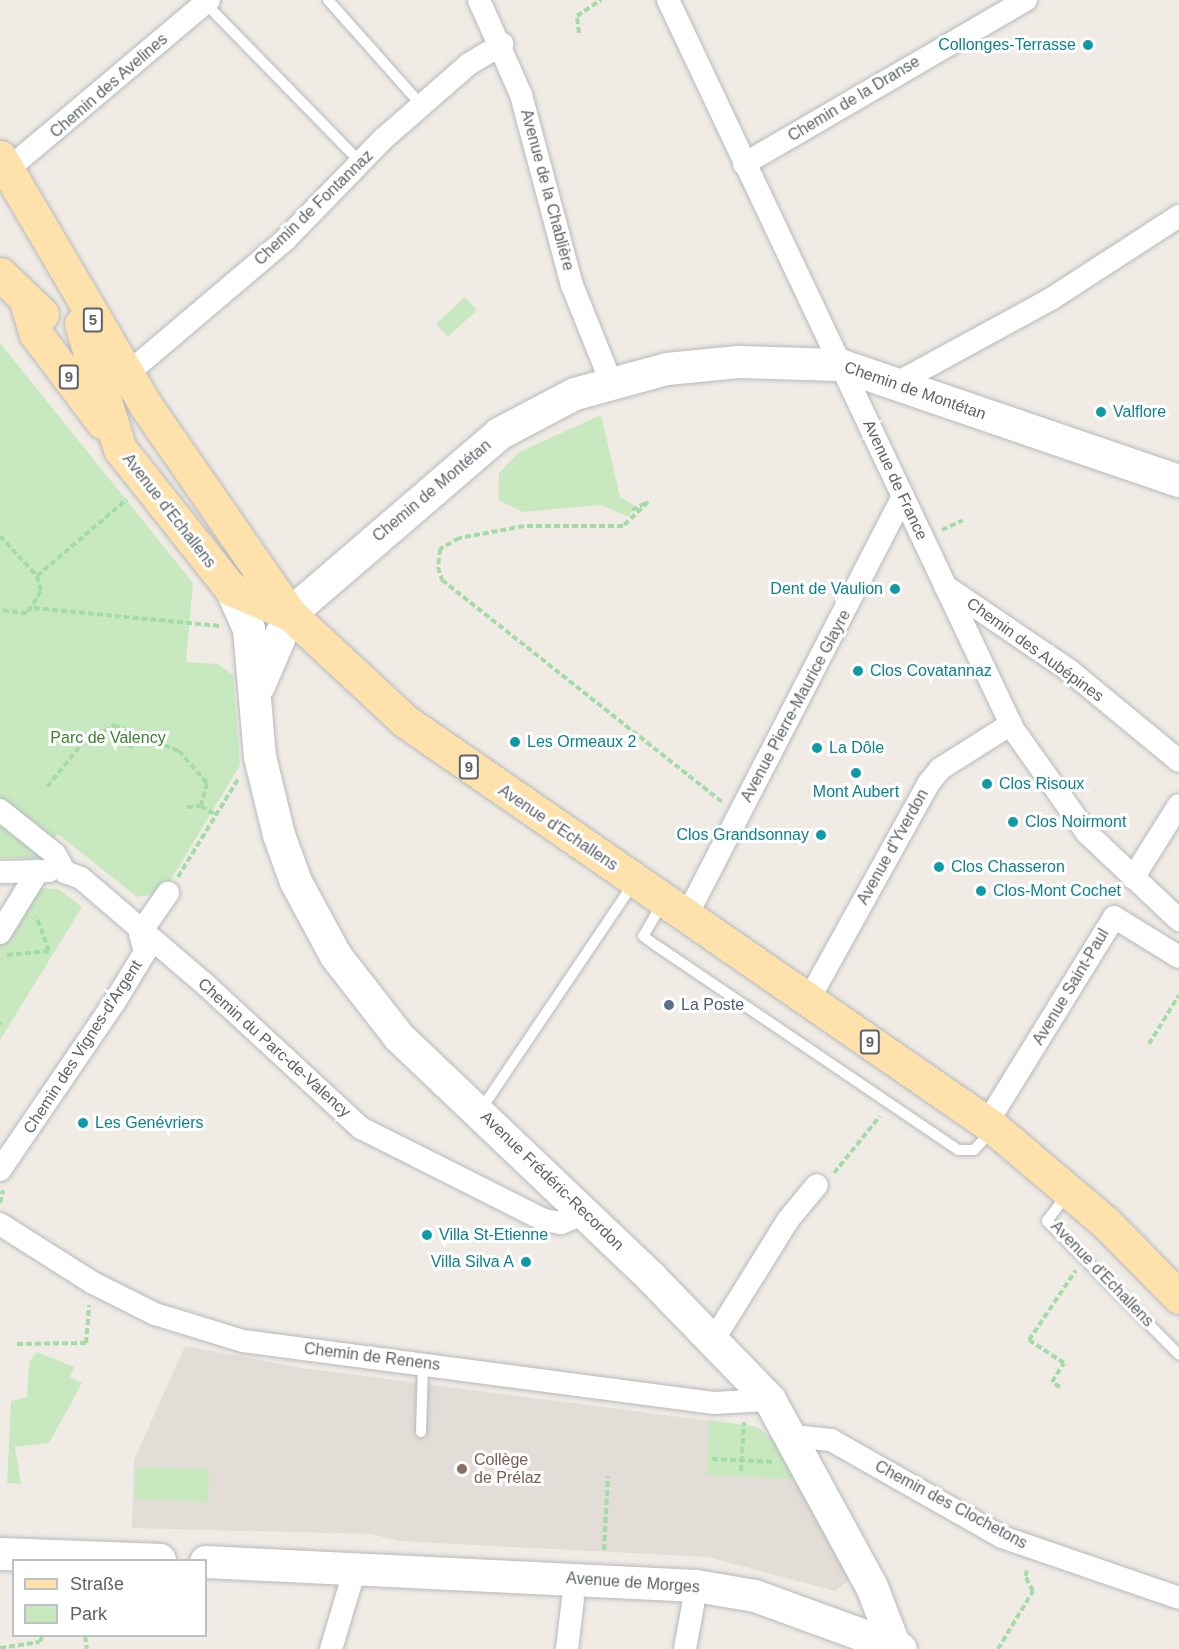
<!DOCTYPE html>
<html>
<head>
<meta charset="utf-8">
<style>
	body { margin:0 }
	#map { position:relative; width:1179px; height:1649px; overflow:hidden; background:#f0ece5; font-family:Helvetica,sans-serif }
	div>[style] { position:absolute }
	.education>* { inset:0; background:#e2ddd6 }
	.green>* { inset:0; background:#c8e9c0 }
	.path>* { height:4px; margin-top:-2px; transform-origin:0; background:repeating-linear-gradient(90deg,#a3dca6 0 6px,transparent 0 9px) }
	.roads { filter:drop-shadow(0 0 2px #b6b9bd) drop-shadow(0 0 2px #b6b9bd) }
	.lane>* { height:10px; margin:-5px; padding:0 5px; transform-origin:5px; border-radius:5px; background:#fff }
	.street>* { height:22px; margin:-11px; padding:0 11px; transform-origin:11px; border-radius:11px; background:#fff }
	.secondary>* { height:32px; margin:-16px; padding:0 16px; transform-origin:16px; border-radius:16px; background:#fff }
	.primary>* { height:33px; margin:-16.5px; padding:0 16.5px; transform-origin:16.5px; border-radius:16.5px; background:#ffe1ab }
	.dots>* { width:16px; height:16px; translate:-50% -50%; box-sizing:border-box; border:3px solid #fff; border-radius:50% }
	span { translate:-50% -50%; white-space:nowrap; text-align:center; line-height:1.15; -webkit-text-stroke:6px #fff; paint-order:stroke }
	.shield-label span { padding:2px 4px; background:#fff; border:2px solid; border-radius:4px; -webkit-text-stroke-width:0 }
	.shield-label { font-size:15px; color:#5d6367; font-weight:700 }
	.culture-label { font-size:16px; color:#0d838f }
	.right { translate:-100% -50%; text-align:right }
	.left { translate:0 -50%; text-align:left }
	.street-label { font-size:16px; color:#5d6367 }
	.park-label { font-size:16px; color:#3b832f }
	.service-label { font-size:16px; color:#4e5e75 }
	.education-label { font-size:16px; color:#785e54 }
	.legend { position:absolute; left:12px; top:1559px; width:195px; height:78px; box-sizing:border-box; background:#fff; border:2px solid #bec1c2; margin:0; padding:8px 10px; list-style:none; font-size:18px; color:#5d6367 }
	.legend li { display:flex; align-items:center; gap:12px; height:30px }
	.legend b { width:30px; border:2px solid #bec1c2 }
</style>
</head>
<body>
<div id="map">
	<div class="education">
		<i style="clip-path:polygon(185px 1346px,302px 1368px,757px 1427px,777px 1443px,850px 1579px,835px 1591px,708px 1557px,399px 1541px,370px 1534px,132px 1528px,134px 1460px)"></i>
	</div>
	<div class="green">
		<i style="clip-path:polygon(465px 297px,477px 310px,448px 337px,436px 324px)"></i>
		<i style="clip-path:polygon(0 343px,193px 583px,186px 662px,218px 664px,233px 675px,240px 765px,163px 893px,137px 897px,58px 834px,40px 858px,0 858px)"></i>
		<i style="clip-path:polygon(601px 415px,620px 497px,634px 505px,629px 517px,601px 505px,523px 512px,498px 500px,499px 473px,519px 452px)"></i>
		<i style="clip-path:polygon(21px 887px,59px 889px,82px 907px,0 1040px,0 918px)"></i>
		<i style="clip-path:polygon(37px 1352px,74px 1367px,70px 1377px,82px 1383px,49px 1443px,15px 1447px,21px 1484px,7px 1483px,11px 1401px,27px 1397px,29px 1362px)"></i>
		<i style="clip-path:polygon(709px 1420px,757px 1427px,777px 1443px,797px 1479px,707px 1475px)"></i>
		<i style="clip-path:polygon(136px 1467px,209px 1469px,208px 1502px,135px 1499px)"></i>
	</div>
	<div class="path">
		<i style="left:579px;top:33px;width:17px;rotate:-97deg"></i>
		<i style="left:577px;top:16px;width:29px;rotate:-34deg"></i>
		<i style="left:648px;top:502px;width:35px;rotate:136deg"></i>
		<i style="left:623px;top:526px;width:99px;rotate:180deg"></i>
		<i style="left:524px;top:526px;width:66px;rotate:169.5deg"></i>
		<i style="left:459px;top:538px;width:22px;rotate:150deg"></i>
		<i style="left:440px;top:549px;width:18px;rotate:96deg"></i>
		<i style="left:438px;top:567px;width:14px;rotate:73deg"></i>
		<i style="left:442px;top:580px;width:357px;rotate:38.4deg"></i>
		<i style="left:632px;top:510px;width:18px;rotate:-27deg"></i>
		<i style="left:942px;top:530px;width:23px;rotate:-25deg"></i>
		<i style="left:0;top:536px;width:54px;rotate:47.2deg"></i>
		<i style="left:37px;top:576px;width:16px;rotate:75deg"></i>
		<i style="left:41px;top:591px;width:26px;rotate:122deg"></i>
		<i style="left:27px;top:613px;width:27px;rotate:-174deg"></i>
		<i style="left:37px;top:576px;width:118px;rotate:-40.5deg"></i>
		<i style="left:34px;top:608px;width:187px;rotate:5.5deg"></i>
		<i style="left:130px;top:748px;width:17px;rotate:-54deg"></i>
		<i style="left:47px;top:787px;width:54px;rotate:-51deg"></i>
		<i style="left:81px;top:745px;width:39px;rotate:-31deg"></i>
		<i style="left:114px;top:725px;width:70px;rotate:21.8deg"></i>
		<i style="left:179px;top:751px;width:43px;rotate:48.8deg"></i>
		<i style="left:207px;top:783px;width:24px;rotate:105deg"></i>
		<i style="left:187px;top:807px;width:14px;rotate:-4deg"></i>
		<i style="left:201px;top:806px;width:17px;rotate:31deg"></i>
		<i style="left:178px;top:877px;width:115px;rotate:-58.5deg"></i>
		<i style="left:7px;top:955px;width:42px;rotate:-5.4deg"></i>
		<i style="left:49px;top:951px;width:37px;rotate:-110deg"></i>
		<i style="left:0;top:1022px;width:3px;rotate:90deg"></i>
		<i style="left:1149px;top:1044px;width:57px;rotate:-58.5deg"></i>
		<i style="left:834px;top:1173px;width:73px;rotate:-51.1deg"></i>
		<i style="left:0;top:1203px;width:13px;rotate:-77deg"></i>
		<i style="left:17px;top:1344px;width:69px;rotate:-0.8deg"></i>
		<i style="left:86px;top:1343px;width:38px;rotate:-85deg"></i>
		<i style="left:1060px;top:1387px;width:9px;rotate:-148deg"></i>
		<i style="left:1052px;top:1382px;width:22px;rotate:-58deg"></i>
		<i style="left:1064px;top:1363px;width:42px;rotate:-146.7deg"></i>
		<i style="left:1029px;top:1340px;width:84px;rotate:-56.1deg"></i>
		<i style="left:712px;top:1459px;width:63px;rotate:2.7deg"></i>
		<i style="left:741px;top:1471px;width:49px;rotate:-86.5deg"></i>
		<i style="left:604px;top:1550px;width:74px;rotate:-86.9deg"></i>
		<i style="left:85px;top:1636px;width:13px;rotate:81deg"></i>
		<i style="left:0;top:1648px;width:40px;rotate:-8.5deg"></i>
		<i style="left:40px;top:1642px;width:6px;rotate:-72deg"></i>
		<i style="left:998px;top:1649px;width:68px;rotate:-58.9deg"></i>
		<i style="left:1033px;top:1591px;width:17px;rotate:-118deg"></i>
		<i style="left:1025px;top:1576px;width:8px;rotate:-67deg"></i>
	</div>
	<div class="roads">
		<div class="lane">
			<i style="left:328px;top:0;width:142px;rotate:48.4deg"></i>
			<i style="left:205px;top:3px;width:223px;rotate:45.7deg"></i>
			<i style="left:663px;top:902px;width:39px;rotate:120deg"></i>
			<i style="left:643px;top:936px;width:17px;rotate:36deg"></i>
			<i style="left:657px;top:946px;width:364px;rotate:34.1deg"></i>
			<i style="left:958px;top:1150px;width:16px"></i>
			<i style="left:974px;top:1150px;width:26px;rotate:-47deg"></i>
			<i style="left:480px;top:1111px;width:275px;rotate:-56deg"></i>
			<i style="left:1068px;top:1193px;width:35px;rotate:127deg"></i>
			<i style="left:1047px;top:1221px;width:188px;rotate:45.4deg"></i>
			<i style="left:421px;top:1432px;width:69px;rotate:-88.3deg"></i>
		</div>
		<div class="street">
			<i style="left:479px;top:0;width:104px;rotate:66.1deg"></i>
			<i style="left:521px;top:95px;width:197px;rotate:75deg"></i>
			<i style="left:572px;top:285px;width:105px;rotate:68.1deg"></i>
			<i style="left:668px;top:0;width:807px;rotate:64.67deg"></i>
			<i style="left:1013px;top:729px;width:128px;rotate:54.6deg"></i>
			<i style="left:1087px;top:833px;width:127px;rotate:43.4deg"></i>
			<i style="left:744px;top:164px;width:326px;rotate:-30.2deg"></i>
			<i style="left:7px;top:170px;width:264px;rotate:-40.1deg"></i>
			<i style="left:127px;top:374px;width:209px;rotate:-40.3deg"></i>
			<i style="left:286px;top:239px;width:139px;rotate:-45.9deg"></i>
			<i style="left:383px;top:139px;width:114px;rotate:-41.1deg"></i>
			<i style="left:469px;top:64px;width:39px;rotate:-31deg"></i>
			<i style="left:895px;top:384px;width:178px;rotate:-28.6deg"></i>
			<i style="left:1051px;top:299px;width:153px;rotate:-33deg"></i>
			<i style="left:945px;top:586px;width:151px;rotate:34.2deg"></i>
			<i style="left:1070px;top:671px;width:141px;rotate:39.5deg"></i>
			<i style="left:0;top:810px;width:70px;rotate:38.7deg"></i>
			<i style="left:55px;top:854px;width:21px;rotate:61deg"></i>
			<i style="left:65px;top:872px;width:17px;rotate:21deg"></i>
			<i style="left:81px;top:878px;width:167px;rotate:40.6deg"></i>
			<i style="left:208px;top:987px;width:208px;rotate:42.7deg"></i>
			<i style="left:361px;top:1128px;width:205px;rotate:26.7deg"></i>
			<i style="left:544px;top:1220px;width:17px;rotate:10deg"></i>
			<i style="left:561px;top:1223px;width:25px;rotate:-23deg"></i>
			<i style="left:0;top:872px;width:49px;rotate:-1.2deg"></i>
			<i style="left:1133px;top:878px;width:86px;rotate:-57.8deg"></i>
			<i style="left:687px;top:915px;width:471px;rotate:-62.7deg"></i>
			<i style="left:0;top:933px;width:73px;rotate:-58.5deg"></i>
			<i style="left:809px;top:999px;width:246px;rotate:-61deg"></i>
			<i style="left:928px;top:784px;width:19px;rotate:-51deg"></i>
			<i style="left:940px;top:769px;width:84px;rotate:-32.4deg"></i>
			<i style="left:987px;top:1123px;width:242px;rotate:-58.3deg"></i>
			<i style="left:1114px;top:917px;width:76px;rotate:31.6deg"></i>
			<i style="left:0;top:1170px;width:202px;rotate:-55.7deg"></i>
			<i style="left:114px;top:1003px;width:60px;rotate:-58.7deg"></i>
			<i style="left:145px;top:952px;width:20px;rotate:-105deg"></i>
			<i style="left:140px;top:933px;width:49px;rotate:-55deg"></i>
			<i style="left:0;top:1224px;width:110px;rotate:32.4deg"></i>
			<i style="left:93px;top:1283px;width:69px;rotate:26.6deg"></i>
			<i style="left:155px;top:1314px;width:92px;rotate:17.1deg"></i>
			<i style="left:243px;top:1341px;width:474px;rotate:7.5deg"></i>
			<i style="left:713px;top:1403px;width:57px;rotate:-3deg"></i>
			<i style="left:714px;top:1339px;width:140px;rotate:-58.1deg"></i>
			<i style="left:788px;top:1220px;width:45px;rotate:-50.4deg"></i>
			<i style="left:793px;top:1436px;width:38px;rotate:6deg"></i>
			<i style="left:831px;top:1440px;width:197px;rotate:29.6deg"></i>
			<i style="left:1002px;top:1537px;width:187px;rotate:19deg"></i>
			<i style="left:331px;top:1649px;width:84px;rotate:-73.3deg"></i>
			<i style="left:567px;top:1649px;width:50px;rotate:-83.2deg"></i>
			<i style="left:685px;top:1649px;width:45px;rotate:-79.7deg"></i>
		</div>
		<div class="secondary">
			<i style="left:231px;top:589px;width:44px;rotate:65.8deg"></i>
			<i style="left:249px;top:629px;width:128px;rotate:85.1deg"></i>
			<i style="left:260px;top:757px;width:80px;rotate:76.3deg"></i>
			<i style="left:279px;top:835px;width:50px;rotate:70.1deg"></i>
			<i style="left:296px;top:882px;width:84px;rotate:61.6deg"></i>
			<i style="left:336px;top:956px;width:103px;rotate:52.1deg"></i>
			<i style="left:399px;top:1037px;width:348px;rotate:43.6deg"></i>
			<i style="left:651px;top:1277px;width:171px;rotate:45.9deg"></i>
			<i style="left:770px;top:1400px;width:213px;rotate:61.4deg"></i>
			<i style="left:872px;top:1587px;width:61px;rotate:68.9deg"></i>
			<i style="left:259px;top:686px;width:78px;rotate:-66.7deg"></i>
			<i style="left:290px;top:614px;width:276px;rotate:-40.7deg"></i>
			<i style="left:499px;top:434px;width:86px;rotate:-27.8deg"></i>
			<i style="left:575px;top:394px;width:95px;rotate:-15.2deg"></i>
			<i style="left:667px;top:369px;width:72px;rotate:-5.6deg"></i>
			<i style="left:739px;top:362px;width:101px;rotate:1.7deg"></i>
			<i style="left:840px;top:365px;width:358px;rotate:18.9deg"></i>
			<i style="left:0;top:1554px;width:160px;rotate:2.1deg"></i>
			<i style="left:206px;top:1562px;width:491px;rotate:2.8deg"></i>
			<i style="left:696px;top:1586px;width:60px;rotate:9.6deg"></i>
			<i style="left:755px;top:1596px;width:155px;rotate:20deg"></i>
		</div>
		<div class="primary">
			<i style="left:0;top:157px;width:289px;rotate:59.6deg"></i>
			<i style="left:146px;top:406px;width:253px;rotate:55.3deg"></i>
			<i style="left:290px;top:614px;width:157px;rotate:42.9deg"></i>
			<i style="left:405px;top:721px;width:716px;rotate:34.64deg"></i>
			<i style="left:994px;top:1128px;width:145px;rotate:40.3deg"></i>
			<i style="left:1105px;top:1222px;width:105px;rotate:45.4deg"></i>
			<i style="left:0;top:274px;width:58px;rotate:43.6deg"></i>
			<i style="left:26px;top:302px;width:34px;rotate:73deg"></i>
			<i style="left:36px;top:334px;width:111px;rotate:53deg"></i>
			<i style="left:81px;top:324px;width:131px;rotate:72.7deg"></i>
			<i style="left:120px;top:449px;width:179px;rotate:51.6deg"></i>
			<i style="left:231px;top:589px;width:64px;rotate:23deg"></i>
		</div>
	</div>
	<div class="dots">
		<i style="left:1088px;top:45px;background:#0f9aa8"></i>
		<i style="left:1101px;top:412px;background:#0f9aa8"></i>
		<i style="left:895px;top:589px;background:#0f9aa8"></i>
		<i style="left:858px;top:671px;background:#0f9aa8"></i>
		<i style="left:515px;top:742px;background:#0f9aa8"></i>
		<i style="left:817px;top:748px;background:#0f9aa8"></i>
		<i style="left:856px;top:773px;background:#0f9aa8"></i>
		<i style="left:987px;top:784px;background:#0f9aa8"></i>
		<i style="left:1013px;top:822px;background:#0f9aa8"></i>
		<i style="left:821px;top:835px;background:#0f9aa8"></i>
		<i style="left:939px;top:867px;background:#0f9aa8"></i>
		<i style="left:981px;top:891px;background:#0f9aa8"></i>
		<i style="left:669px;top:1005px;background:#5c6f8a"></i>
		<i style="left:83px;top:1123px;background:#0f9aa8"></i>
		<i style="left:427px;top:1235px;background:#0f9aa8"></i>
		<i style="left:526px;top:1262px;background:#0f9aa8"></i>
		<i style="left:462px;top:1469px;background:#8d6e63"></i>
	</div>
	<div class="shield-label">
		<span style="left:93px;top:320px">5</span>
		<span style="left:69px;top:377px">9</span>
		<span style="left:469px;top:767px">9</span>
		<span style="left:870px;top:1042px">9</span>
	</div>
	<div class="culture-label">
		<span class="right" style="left:1076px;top:45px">Collonges-Terrasse</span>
		<span class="left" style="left:1113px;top:412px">Valflore</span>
		<span class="right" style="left:883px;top:589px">Dent de Vaulion</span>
		<span class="left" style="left:870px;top:671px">Clos Covatannaz</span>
		<span class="left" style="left:527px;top:742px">Les Ormeaux 2</span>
		<span class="left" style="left:829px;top:748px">La Dôle</span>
		<span class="left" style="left:999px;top:784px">Clos Risoux</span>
		<span style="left:856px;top:792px">Mont Aubert</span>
		<span class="left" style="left:1025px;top:822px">Clos Noirmont</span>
		<span class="right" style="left:809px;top:835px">Clos Grandsonnay</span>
		<span class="left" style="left:951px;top:867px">Clos Chasseron</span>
		<span class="left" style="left:993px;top:891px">Clos-Mont Cochet</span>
		<span class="left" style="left:95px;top:1123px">Les Genévriers</span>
		<span class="left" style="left:439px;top:1235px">Villa St-Etienne</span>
		<span class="right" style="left:514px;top:1262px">Villa Silva A</span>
	</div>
	<div class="street-label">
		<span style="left:109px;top:86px;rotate:-41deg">Chemin des Avelines</span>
		<span style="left:854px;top:99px;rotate:-31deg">Chemin de la Dranse</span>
		<span style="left:547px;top:190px;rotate:75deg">Avenue de la Chablière</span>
		<span style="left:314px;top:208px;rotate:-44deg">Chemin de Fontannaz</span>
		<span style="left:915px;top:391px;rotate:19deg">Chemin de Montétan</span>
		<span style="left:895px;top:480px;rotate:65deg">Avenue de France</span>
		<span style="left:432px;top:491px;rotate:-40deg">Chemin de Montétan</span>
		<span style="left:169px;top:511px;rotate:52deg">Avenue d'Echallens</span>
		<span style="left:1035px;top:650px;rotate:36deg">Chemin des Aubépines</span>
		<span style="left:796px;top:706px;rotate:-62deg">Avenue Pierre-Maurice Glayre</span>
		<span style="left:558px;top:828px;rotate:34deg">Avenue d'Echallens</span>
		<span style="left:893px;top:847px;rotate:-61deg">Avenue d'Yverdon</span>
		<span style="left:1071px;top:987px;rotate:-59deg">Avenue Saint-Paul</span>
		<span style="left:83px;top:1047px;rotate:-57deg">Chemin des Vignes-d'Argent</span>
		<span style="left:274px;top:1048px;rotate:42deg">Chemin du Parc-de-Valency</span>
		<span style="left:552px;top:1181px;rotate:44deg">Avenue Frédéric-Recordon</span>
		<span style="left:1102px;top:1274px;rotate:46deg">Avenue d'Echallens</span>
		<span style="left:372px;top:1357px;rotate:7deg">Chemin de Renens</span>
		<span style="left:951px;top:1505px;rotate:28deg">Chemin des Clochetons</span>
		<span style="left:633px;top:1583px;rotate:4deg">Avenue de Morges</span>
	</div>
	<div class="park-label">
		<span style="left:108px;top:738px">Parc de Valency</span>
	</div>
	<div class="service-label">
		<span class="left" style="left:681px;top:1005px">La Poste</span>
	</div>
	<div class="education-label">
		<span class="left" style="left:474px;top:1469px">Collège<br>de Prélaz</span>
	</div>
	<ul class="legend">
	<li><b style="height:8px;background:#ffe1ab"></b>Straße</li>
	<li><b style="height:16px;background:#c8e9c0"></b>Park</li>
	</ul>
</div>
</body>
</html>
